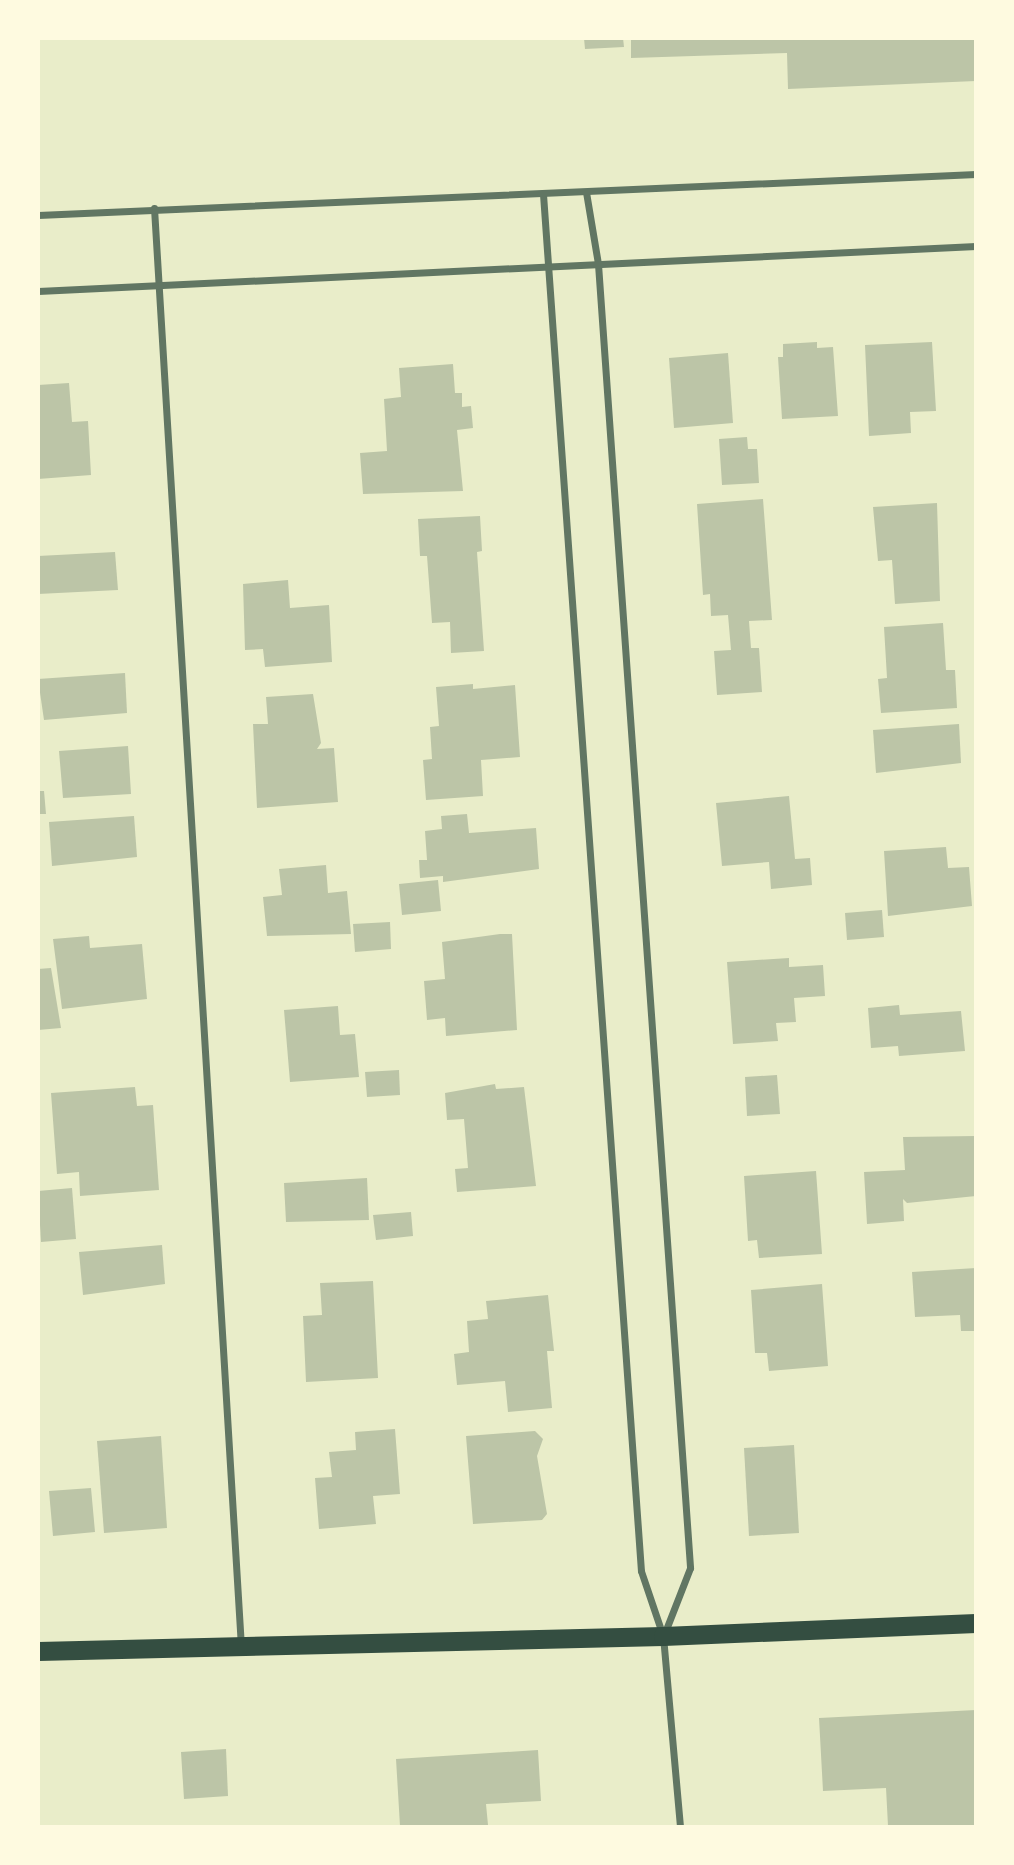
<!DOCTYPE html>
<html>
<head>
<meta charset="utf-8">
<style>
	body { margin:0 }
	#map { position:relative; width:1014px; height:1865px; overflow:hidden; background:#e9edc9; font-family:"PT Sans Narrow",sans-serif }
	div>[style] { position:absolute }
	.building>* { inset:0; background:#bcc5a7 }
	.minor>* { height:7px; margin:-3.5px; padding:0 3.5px; transform-origin:3.5px; border-radius:3.5px; background:#617663 }
	.trunk>* { height:19px; margin:-9.5px; padding:0 9.5px; transform-origin:9.5px; border-radius:9.5px; background:#344e41 }
	span { translate:-50% -50%; white-space:nowrap; text-align:center; line-height:1.15; -webkit-text-stroke:6px #fefae0; paint-order:stroke }
	.frame { position:absolute; inset:0; border:40px solid #fefae0; pointer-events:none }
</style>
</head>
<body>
<div id="map">
	<div class="building">
		<i style="clip-path:polygon(584px 38px,623px 38px,624px 47px,585px 49px)"></i>
		<i style="clip-path:polygon(631px 38px,976px 38px,976px 81px,788px 89px,787px 53px,631px 58px)"></i>
		<i style="clip-path:polygon(817px 342px,817px 348px,833px 347px,838px 416px,782px 419px,778px 357px,783px 357px,783px 344px)"></i>
		<i style="clip-path:polygon(932px 342px,936px 411px,910px 412px,911px 433px,869px 436px,865px 345px)"></i>
		<i style="clip-path:polygon(728px 353px,733px 423px,674px 428px,669px 358px)"></i>
		<i style="clip-path:polygon(453px 364px,455px 393px,462px 393px,462px 407px,471px 406px,473px 428px,457px 430px,463px 491px,363px 494px,360px 453px,387px 451px,384px 399px,401px 397px,399px 368px)"></i>
		<i style="clip-path:polygon(69px 383px,72px 422px,88px 421px,91px 475px,38px 479px,38px 385px)"></i>
		<i style="clip-path:polygon(747px 437px,748px 449px,757px 449px,759px 483px,722px 485px,719px 439px)"></i>
		<i style="clip-path:polygon(763px 499px,772px 620px,749px 621px,751px 648px,759px 648px,762px 692px,717px 695px,714px 651px,731px 650px,728px 615px,711px 616px,710px 594px,703px 595px,697px 504px)"></i>
		<i style="clip-path:polygon(937px 503px,940px 601px,895px 604px,892px 560px,878px 561px,873px 507px)"></i>
		<i style="clip-path:polygon(480px 516px,482px 551px,477px 552px,484px 651px,451px 653px,450px 622px,432px 623px,427px 556px,420px 556px,418px 519px)"></i>
		<i style="clip-path:polygon(115px 552px,118px 590px,38px 594px,38px 556px)"></i>
		<i style="clip-path:polygon(288px 580px,290px 608px,329px 605px,332px 662px,265px 667px,263px 649px,245px 650px,243px 584px)"></i>
		<i style="clip-path:polygon(943px 623px,946px 670px,955px 670px,957px 708px,881px 713px,878px 679px,887px 678px,884px 627px)"></i>
		<i style="clip-path:polygon(125px 673px,127px 713px,44px 720px,38px 679px)"></i>
		<i style="clip-path:polygon(473px 684px,473px 689px,515px 685px,520px 757px,481px 760px,483px 796px,426px 800px,423px 760px,432px 759px,430px 727px,439px 726px,436px 687px)"></i>
		<i style="clip-path:polygon(313px 694px,321px 743px,317px 749px,334px 748px,338px 802px,257px 808px,253px 724px,268px 724px,266px 697px)"></i>
		<i style="clip-path:polygon(959px 724px,961px 763px,876px 773px,873px 730px)"></i>
		<i style="clip-path:polygon(128px 746px,131px 794px,63px 798px,59px 751px)"></i>
		<i style="clip-path:polygon(38px 791px,44px 791px,46px 814px,38px 814px)"></i>
		<i style="clip-path:polygon(789px 796px,795px 859px,810px 858px,812px 885px,771px 889px,769px 862px,722px 866px,716px 803px)"></i>
		<i style="clip-path:polygon(467px 814px,469px 833px,536px 828px,539px 869px,443px 882px,443px 876px,420px 878px,419px 860px,427px 860px,425px 831px,442px 829px,441px 816px)"></i>
		<i style="clip-path:polygon(134px 816px,137px 857px,52px 866px,49px 822px)"></i>
		<i style="clip-path:polygon(946px 847px,948px 868px,969px 867px,972px 906px,888px 916px,884px 851px)"></i>
		<i style="clip-path:polygon(326px 865px,328px 893px,347px 891px,351px 934px,267px 936px,263px 897px,282px 895px,279px 869px)"></i>
		<i style="clip-path:polygon(438px 880px,441px 911px,402px 915px,399px 884px)"></i>
		<i style="clip-path:polygon(882px 910px,884px 937px,847px 940px,845px 913px)"></i>
		<i style="clip-path:polygon(390px 922px,391px 949px,355px 952px,353px 924px)"></i>
		<i style="clip-path:polygon(500px 934px,512px 934px,517px 1030px,446px 1036px,445px 1018px,427px 1020px,424px 981px,445px 979px,442px 942px)"></i>
		<i style="clip-path:polygon(89px 936px,90px 948px,142px 944px,147px 999px,62px 1009px,53px 939px)"></i>
		<i style="clip-path:polygon(789px 958px,789px 967px,823px 965px,825px 996px,794px 998px,796px 1022px,776px 1023px,778px 1041px,733px 1044px,727px 962px)"></i>
		<i style="clip-path:polygon(51px 968px,61px 1028px,38px 1030px,38px 969px)"></i>
		<i style="clip-path:polygon(899px 1005px,900px 1015px,961px 1011px,965px 1051px,899px 1056px,898px 1046px,871px 1048px,868px 1008px)"></i>
		<i style="clip-path:polygon(338px 1006px,340px 1035px,355px 1034px,359px 1077px,290px 1082px,284px 1010px)"></i>
		<i style="clip-path:polygon(399px 1070px,400px 1095px,367px 1097px,365px 1072px)"></i>
		<i style="clip-path:polygon(777px 1075px,780px 1114px,747px 1116px,745px 1077px)"></i>
		<i style="clip-path:polygon(495px 1084px,496px 1089px,524px 1087px,536px 1186px,457px 1192px,455px 1169px,468px 1168px,464px 1119px,447px 1120px,445px 1093px)"></i>
		<i style="clip-path:polygon(135px 1087px,137px 1106px,153px 1105px,159px 1190px,80px 1196px,79px 1172px,57px 1174px,51px 1093px)"></i>
		<i style="clip-path:polygon(976px 1136px,976px 1196px,907px 1203px,903px 1199px,904px 1221px,867px 1224px,864px 1172px,905px 1170px,903px 1137px)"></i>
		<i style="clip-path:polygon(816px 1171px,822px 1254px,759px 1258px,757px 1240px,748px 1241px,744px 1176px)"></i>
		<i style="clip-path:polygon(367px 1178px,369px 1220px,286px 1222px,284px 1183px)"></i>
		<i style="clip-path:polygon(72px 1188px,76px 1239px,41px 1242px,38px 1191px)"></i>
		<i style="clip-path:polygon(411px 1212px,413px 1236px,376px 1240px,373px 1215px)"></i>
		<i style="clip-path:polygon(162px 1245px,165px 1284px,83px 1295px,79px 1252px)"></i>
		<i style="clip-path:polygon(976px 1268px,976px 1331px,961px 1331px,960px 1315px,915px 1317px,912px 1272px)"></i>
		<i style="clip-path:polygon(373px 1281px,378px 1378px,306px 1382px,303px 1316px,322px 1315px,320px 1283px)"></i>
		<i style="clip-path:polygon(822px 1284px,828px 1366px,769px 1371px,767px 1353px,755px 1353px,751px 1290px)"></i>
		<i style="clip-path:polygon(548px 1295px,554px 1351px,547px 1351px,552px 1408px,508px 1412px,505px 1381px,457px 1385px,454px 1354px,469px 1352px,467px 1321px,488px 1319px,486px 1301px)"></i>
		<i style="clip-path:polygon(395px 1429px,400px 1494px,373px 1496px,376px 1524px,319px 1529px,315px 1478px,332px 1477px,329px 1452px,356px 1450px,355px 1432px)"></i>
		<i style="clip-path:polygon(535px 1431px,543px 1439px,537px 1456px,547px 1514px,542px 1520px,473px 1524px,466px 1436px)"></i>
		<i style="clip-path:polygon(161px 1436px,167px 1528px,104px 1533px,97px 1441px)"></i>
		<i style="clip-path:polygon(794px 1445px,799px 1533px,749px 1536px,744px 1448px)"></i>
		<i style="clip-path:polygon(91px 1488px,95px 1532px,53px 1536px,49px 1491px)"></i>
		<i style="clip-path:polygon(976px 1710px,976px 1826px,888px 1826px,886px 1788px,823px 1791px,819px 1718px)"></i>
		<i style="clip-path:polygon(226px 1749px,228px 1796px,184px 1799px,181px 1752px)"></i>
		<i style="clip-path:polygon(538px 1750px,541px 1801px,486px 1804px,488px 1825px,400px 1826px,396px 1759px)"></i>
	</div>
	<div class="minor">
		<i style="left:586px;top:192px;width:73px;rotate:80.5deg"></i>
		<i style="left:598px;top:264px;width:1307px;rotate:85.96deg"></i>
		<i style="left:690px;top:1568px;width:69px;rotate:111.3deg"></i>
		<i style="left:543px;top:194px;width:1380px;rotate:85.93deg"></i>
		<i style="left:641px;top:1571px;width:69px;rotate:71.3deg"></i>
		<i style="left:663px;top:1636px;width:191px;rotate:84.9deg"></i>
		<i style="left:154px;top:208px;width:1440px;rotate:86.54deg"></i>
		<i style="left:38px;top:215px;width:939px;rotate:-2.5deg"></i>
		<i style="left:38px;top:291px;width:939px;rotate:-2.75deg"></i>
	</div>
	<div class="trunk">
		<i style="left:38px;top:1651px;width:625px;rotate:-1.37deg"></i>
		<i style="left:663px;top:1636px;width:313px;rotate:-2.4deg"></i>
	</div>
	<div class="frame"></div>
</div>
</body>
</html>
